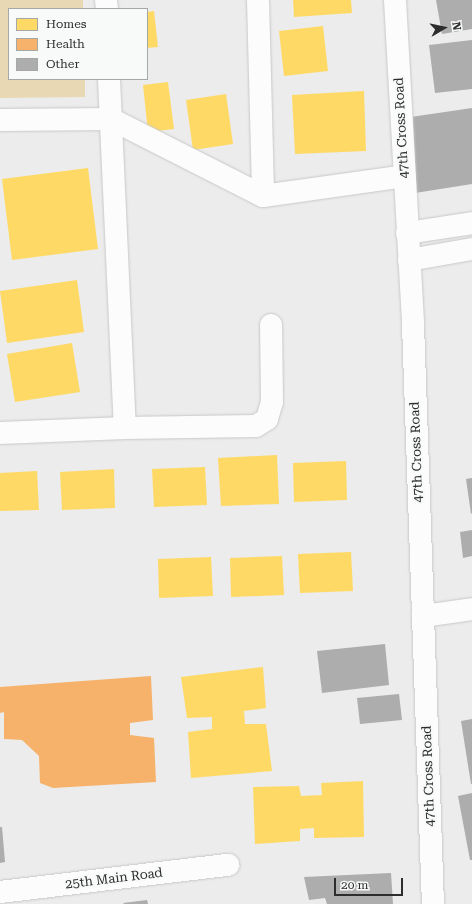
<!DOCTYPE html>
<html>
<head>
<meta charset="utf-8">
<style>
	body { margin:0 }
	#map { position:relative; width:472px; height:904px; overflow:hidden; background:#ebeceb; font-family:"Roboto Serif",serif }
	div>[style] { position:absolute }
	.green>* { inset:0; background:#e9d8b4 }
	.homes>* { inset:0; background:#ffd966 }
	.health>* { inset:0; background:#f6b26b }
	.building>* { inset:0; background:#acadac }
	.roads { filter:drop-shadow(0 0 1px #c7c8c7) drop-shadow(0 0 1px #c7c8c7) }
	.minor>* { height:22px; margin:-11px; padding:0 11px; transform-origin:11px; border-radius:11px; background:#fcfcfc }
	span { translate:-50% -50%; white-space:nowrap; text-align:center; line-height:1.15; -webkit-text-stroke:4px #f7faf8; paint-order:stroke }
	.street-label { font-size:13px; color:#2c2d2c }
	.legend { position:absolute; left:8px; top:8px; width:140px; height:72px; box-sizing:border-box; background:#f7faf8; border:1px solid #a6a8a6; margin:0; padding:5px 7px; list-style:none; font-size:12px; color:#2c2d2c }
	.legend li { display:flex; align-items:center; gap:8px; height:20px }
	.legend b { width:20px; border:1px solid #a6a8a6 }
	.north { position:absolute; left:424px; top:8px; width:40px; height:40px; -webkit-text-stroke:3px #f7faf8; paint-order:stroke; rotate:81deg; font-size:11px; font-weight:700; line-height:16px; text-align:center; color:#2c2d2c }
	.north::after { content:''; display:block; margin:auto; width:14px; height:18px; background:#2c2d2c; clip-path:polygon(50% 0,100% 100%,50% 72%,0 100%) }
	.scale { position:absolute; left:334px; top:878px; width:69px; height:18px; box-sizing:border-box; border:2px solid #2c2d2c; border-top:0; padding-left:5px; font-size:12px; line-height:14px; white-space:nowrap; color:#2c2d2c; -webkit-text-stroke:3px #f7faf8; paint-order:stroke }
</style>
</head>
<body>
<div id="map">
	<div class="green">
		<i style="clip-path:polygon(0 0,83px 0,83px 9px,9px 9px,9px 79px,85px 79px,85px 97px,0 98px)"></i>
	</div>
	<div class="homes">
		<i style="clip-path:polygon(293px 0,351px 0,352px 13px,294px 17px)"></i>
		<i style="clip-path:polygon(154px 11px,158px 47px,147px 48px,147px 12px)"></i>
		<i style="clip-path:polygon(323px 26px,328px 71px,284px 76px,279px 31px)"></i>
		<i style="clip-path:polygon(168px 82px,174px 129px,148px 132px,143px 85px)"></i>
		<i style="clip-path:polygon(364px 91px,366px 151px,295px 154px,292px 95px)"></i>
		<i style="clip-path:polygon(226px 94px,233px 144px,193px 150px,186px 100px)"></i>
		<i style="clip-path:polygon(88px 168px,98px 249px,12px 260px,2px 179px)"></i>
		<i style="clip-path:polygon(77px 280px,84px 332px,7px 343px,0 291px)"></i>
		<i style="clip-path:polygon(72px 343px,80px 392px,15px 402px,7px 354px)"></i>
		<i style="clip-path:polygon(277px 455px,279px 504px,221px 506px,218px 458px)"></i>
		<i style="clip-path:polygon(346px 461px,347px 500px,294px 502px,293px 463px)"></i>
		<i style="clip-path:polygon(205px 467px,207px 505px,154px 507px,152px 469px)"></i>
		<i style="clip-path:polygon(114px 469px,115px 508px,62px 510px,60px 472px)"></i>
		<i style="clip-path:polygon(37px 471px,39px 510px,0 511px,0 473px)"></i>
		<i style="clip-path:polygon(351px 552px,353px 591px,300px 593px,298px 554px)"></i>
		<i style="clip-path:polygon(282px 556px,284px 595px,231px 597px,230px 558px)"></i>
		<i style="clip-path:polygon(211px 557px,213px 596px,159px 598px,158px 559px)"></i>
		<i style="clip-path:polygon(263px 667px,266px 708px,244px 711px,245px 724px,266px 724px,272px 771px,191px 778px,188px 732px,212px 729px,212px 717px,187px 718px,181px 677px)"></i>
		<i style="clip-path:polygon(363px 781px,364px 837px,314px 838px,314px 828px,300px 829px,300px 841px,255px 844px,253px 787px,299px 786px,301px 796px,322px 795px,321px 783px)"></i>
	</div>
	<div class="health">
		<i style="clip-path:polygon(151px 676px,153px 720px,130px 723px,130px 735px,154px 738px,156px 782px,53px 788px,40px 783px,39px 756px,22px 740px,4px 739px,4px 712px,0 713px,0 687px)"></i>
	</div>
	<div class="building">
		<i style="clip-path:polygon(436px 0,472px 0,472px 29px,442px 34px)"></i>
		<i style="clip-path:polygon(472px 40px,472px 89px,435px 93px,429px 45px)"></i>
		<i style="clip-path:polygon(472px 108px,472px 184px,415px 193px,404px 118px)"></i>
		<i style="clip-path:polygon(472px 478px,472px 513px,471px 514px,466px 479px)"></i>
		<i style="clip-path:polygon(472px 530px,472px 556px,463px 558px,460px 532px)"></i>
		<i style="clip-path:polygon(385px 644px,389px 685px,322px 693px,317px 651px)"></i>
		<i style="clip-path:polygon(399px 694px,402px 720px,360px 724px,357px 698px)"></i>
		<i style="clip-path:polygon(472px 719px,472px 784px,471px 784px,461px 721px)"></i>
		<i style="clip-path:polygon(472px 793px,472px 860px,470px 860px,458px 796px)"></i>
		<i style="clip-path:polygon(0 827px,2px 827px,5px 862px,0 863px)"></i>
		<i style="clip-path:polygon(391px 873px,393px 904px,327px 904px,325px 898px,309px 900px,304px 877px)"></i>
		<i style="clip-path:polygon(147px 900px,148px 904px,124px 904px,123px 903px)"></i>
	</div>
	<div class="roads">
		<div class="minor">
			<i style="left:106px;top:0;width:9px;rotate:84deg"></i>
			<i style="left:258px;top:0;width:196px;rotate:88.5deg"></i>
			<i style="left:395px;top:0;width:324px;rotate:86.8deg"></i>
			<i style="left:413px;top:324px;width:580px;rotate:88.03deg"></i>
			<i style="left:109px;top:79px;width:349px;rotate:87.4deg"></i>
			<i style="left:0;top:120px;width:111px;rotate:-0.5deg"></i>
			<i style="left:111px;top:119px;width:170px;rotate:26.9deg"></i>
			<i style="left:263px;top:196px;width:143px;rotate:-8deg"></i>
			<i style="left:407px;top:233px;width:66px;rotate:-8.7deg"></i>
			<i style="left:409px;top:260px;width:64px;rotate:-9.9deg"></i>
			<i style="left:0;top:433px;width:125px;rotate:-2.3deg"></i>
			<i style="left:125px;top:428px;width:131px;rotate:-0.9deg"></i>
			<i style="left:256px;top:426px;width:13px;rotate:-32deg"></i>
			<i style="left:267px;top:419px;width:18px;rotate:-74deg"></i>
			<i style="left:272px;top:402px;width:77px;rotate:-90.7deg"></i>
			<i style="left:423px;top:616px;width:49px;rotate:-8.1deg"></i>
			<i style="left:0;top:892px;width:230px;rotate:-6.8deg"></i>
		</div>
	</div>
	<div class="street-label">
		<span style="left:402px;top:128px;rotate:-93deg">47th Cross Road</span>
		<span style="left:417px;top:452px;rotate:-92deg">47th Cross Road</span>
		<span style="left:429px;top:776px;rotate:-92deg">47th Cross Road</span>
		<span style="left:114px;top:879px;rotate:-7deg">25th Main Road</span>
	</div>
	<ul class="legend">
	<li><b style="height:11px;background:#ffd966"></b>Homes</li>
	<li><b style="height:11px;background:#f6b26b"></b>Health</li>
	<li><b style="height:11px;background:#acadac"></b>Other</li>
	</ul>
	<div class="north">N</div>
	<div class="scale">20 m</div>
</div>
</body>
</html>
